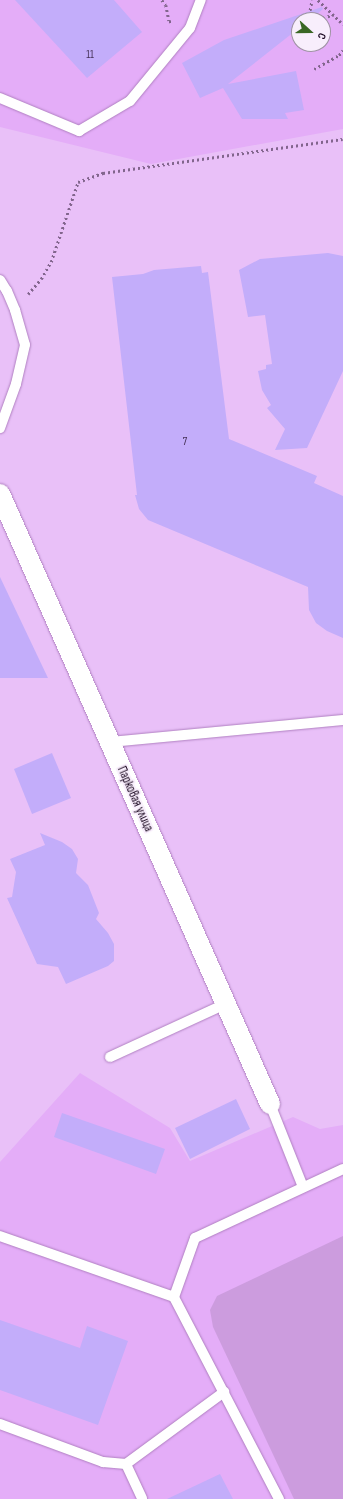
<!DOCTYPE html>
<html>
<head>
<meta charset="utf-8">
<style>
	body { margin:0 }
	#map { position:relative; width:343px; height:1499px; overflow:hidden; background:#e9c0f8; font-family:"Sofia Sans Condensed",sans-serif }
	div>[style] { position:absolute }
	.built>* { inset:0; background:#e4adf8 }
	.green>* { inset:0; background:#cc9cde }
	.building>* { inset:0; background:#c3adfa }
	.path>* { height:2.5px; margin-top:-1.25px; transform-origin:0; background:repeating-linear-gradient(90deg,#82658d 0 2px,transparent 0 5px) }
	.roads { filter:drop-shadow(0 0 1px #b080c1) drop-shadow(0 0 1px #b080c1) }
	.lane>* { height:10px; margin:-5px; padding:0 5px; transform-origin:5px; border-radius:5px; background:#fff }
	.street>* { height:20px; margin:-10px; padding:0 10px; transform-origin:10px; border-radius:10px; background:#fff }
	span { translate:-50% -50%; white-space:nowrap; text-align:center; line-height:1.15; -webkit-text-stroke:4px #f8eefc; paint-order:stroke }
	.number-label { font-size:11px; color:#443056 }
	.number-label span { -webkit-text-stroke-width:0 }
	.street-label { font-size:13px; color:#19071f }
	.north { position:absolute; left:291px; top:12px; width:40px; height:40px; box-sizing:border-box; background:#f8eefc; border:1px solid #9f92a4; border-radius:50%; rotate:111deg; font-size:11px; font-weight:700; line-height:16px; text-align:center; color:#19071f }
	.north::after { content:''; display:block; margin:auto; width:14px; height:18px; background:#3a6624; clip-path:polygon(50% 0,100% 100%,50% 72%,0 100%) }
</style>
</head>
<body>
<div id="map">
	<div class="built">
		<i style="clip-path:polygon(evenodd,0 0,343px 0,343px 129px,151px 164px,0 127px,0 0,299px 20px,323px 20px,323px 44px,299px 44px,299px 20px)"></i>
		<i style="clip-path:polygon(80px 1073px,170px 1128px,190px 1161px,293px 1117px,320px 1129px,343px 1125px,343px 1499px,0 1499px,0 1162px)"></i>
	</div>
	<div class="green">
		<i style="clip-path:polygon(343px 1236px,343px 1499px,294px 1499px,213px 1327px,210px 1310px,217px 1296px)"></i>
	</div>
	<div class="building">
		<i style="clip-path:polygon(15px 0,114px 0,142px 32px,87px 78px)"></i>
		<i style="clip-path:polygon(322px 7px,323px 9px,310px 20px,299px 20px,299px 28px,228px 84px,296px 71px,304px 110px,285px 113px,288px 119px,242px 119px,223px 88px,200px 98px,182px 63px,224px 40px)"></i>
		<i style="clip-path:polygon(328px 253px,343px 256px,343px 371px,307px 448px,275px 450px,285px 429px,267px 408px,271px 405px,262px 390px,258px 371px,266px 369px,266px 365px,272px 364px,265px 315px,248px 317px,239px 270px,260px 259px)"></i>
		<i style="clip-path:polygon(201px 266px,202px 273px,208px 272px,229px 439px,317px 476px,314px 483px,343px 496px,343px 638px,327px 631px,316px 623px,309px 610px,308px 587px,148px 520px,139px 509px,135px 495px,137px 495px,112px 277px,143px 274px,154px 270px)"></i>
		<i style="clip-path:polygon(0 577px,48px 678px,0 678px)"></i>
		<i style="clip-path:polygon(52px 753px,71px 798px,32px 814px,14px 769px)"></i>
		<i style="clip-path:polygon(40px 833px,62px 842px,72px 849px,78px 859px,76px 873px,88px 885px,99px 913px,96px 919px,108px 933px,114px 944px,114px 961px,108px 966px,66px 984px,58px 967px,37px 964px,7px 898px,12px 897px,16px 872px,10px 859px,45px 845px)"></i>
		<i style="clip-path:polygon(236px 1099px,250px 1129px,190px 1159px,175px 1128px)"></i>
		<i style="clip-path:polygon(62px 1113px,165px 1149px,156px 1174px,54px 1137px)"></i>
		<i style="clip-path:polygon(0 1320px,80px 1348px,87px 1326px,128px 1341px,98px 1425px,0 1390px)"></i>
		<i style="clip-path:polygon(220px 1474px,233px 1499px,167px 1499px)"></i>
	</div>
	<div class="path">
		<i style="left:162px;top:0;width:6px;rotate:51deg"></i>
		<i style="left:166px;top:5px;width:16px;rotate:79deg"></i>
		<i style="left:169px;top:21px;width:3px;rotate:18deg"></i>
		<i style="left:318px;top:0;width:35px;rotate:44deg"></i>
		<i style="left:308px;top:20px;width:20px;rotate:-79deg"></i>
		<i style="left:313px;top:20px;width:21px;rotate:-14deg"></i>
		<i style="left:339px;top:55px;width:6px;rotate:-51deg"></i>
		<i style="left:314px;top:69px;width:29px;rotate:-29deg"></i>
		<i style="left:339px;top:55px;width:4px"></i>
		<i style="left:28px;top:294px;width:20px;rotate:-49deg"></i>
		<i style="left:41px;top:279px;width:20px;rotate:-60deg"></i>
		<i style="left:51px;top:262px;width:84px;rotate:-71.4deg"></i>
		<i style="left:78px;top:182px;width:27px;rotate:-20deg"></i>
		<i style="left:103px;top:173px;width:242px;rotate:-8.1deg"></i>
	</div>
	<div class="roads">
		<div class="lane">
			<i style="left:0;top:98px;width:86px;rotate:22.7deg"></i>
			<i style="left:79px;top:131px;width:59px;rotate:-30.5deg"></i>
			<i style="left:130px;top:101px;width:94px;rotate:-50.6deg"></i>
			<i style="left:190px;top:28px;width:30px;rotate:-69deg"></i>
			<i style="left:0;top:280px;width:13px;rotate:58deg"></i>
			<i style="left:7px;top:291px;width:21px;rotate:67deg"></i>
			<i style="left:15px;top:310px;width:36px;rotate:74deg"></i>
			<i style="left:25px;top:345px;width:40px;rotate:103deg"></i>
			<i style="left:16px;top:384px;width:47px;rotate:110deg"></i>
			<i style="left:110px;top:742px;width:234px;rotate:-5.4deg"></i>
			<i style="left:110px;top:1057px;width:127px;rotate:-24.7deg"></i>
			<i style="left:270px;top:1104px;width:89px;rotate:68.3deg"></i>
			<i style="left:0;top:1236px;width:184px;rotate:19.3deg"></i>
			<i style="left:0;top:1424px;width:110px;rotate:20.3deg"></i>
			<i style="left:103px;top:1462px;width:23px;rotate:5deg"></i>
			<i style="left:126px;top:1464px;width:122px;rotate:-36.3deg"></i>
			<i style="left:126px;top:1464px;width:38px;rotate:65deg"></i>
			<i style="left:279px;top:1499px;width:228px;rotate:-117.5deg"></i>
			<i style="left:174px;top:1297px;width:63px;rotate:-70.4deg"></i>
			<i style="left:195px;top:1238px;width:163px;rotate:-25deg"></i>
		</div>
		<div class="street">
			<i style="left:0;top:494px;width:667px;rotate:66.12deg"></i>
		</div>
	</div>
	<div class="number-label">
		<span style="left:90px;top:55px">11</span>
		<span style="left:185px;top:442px">7</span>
	</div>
	<div class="street-label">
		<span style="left:135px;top:799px;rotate:66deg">Парковая улица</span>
	</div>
	<div class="north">С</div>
</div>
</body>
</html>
